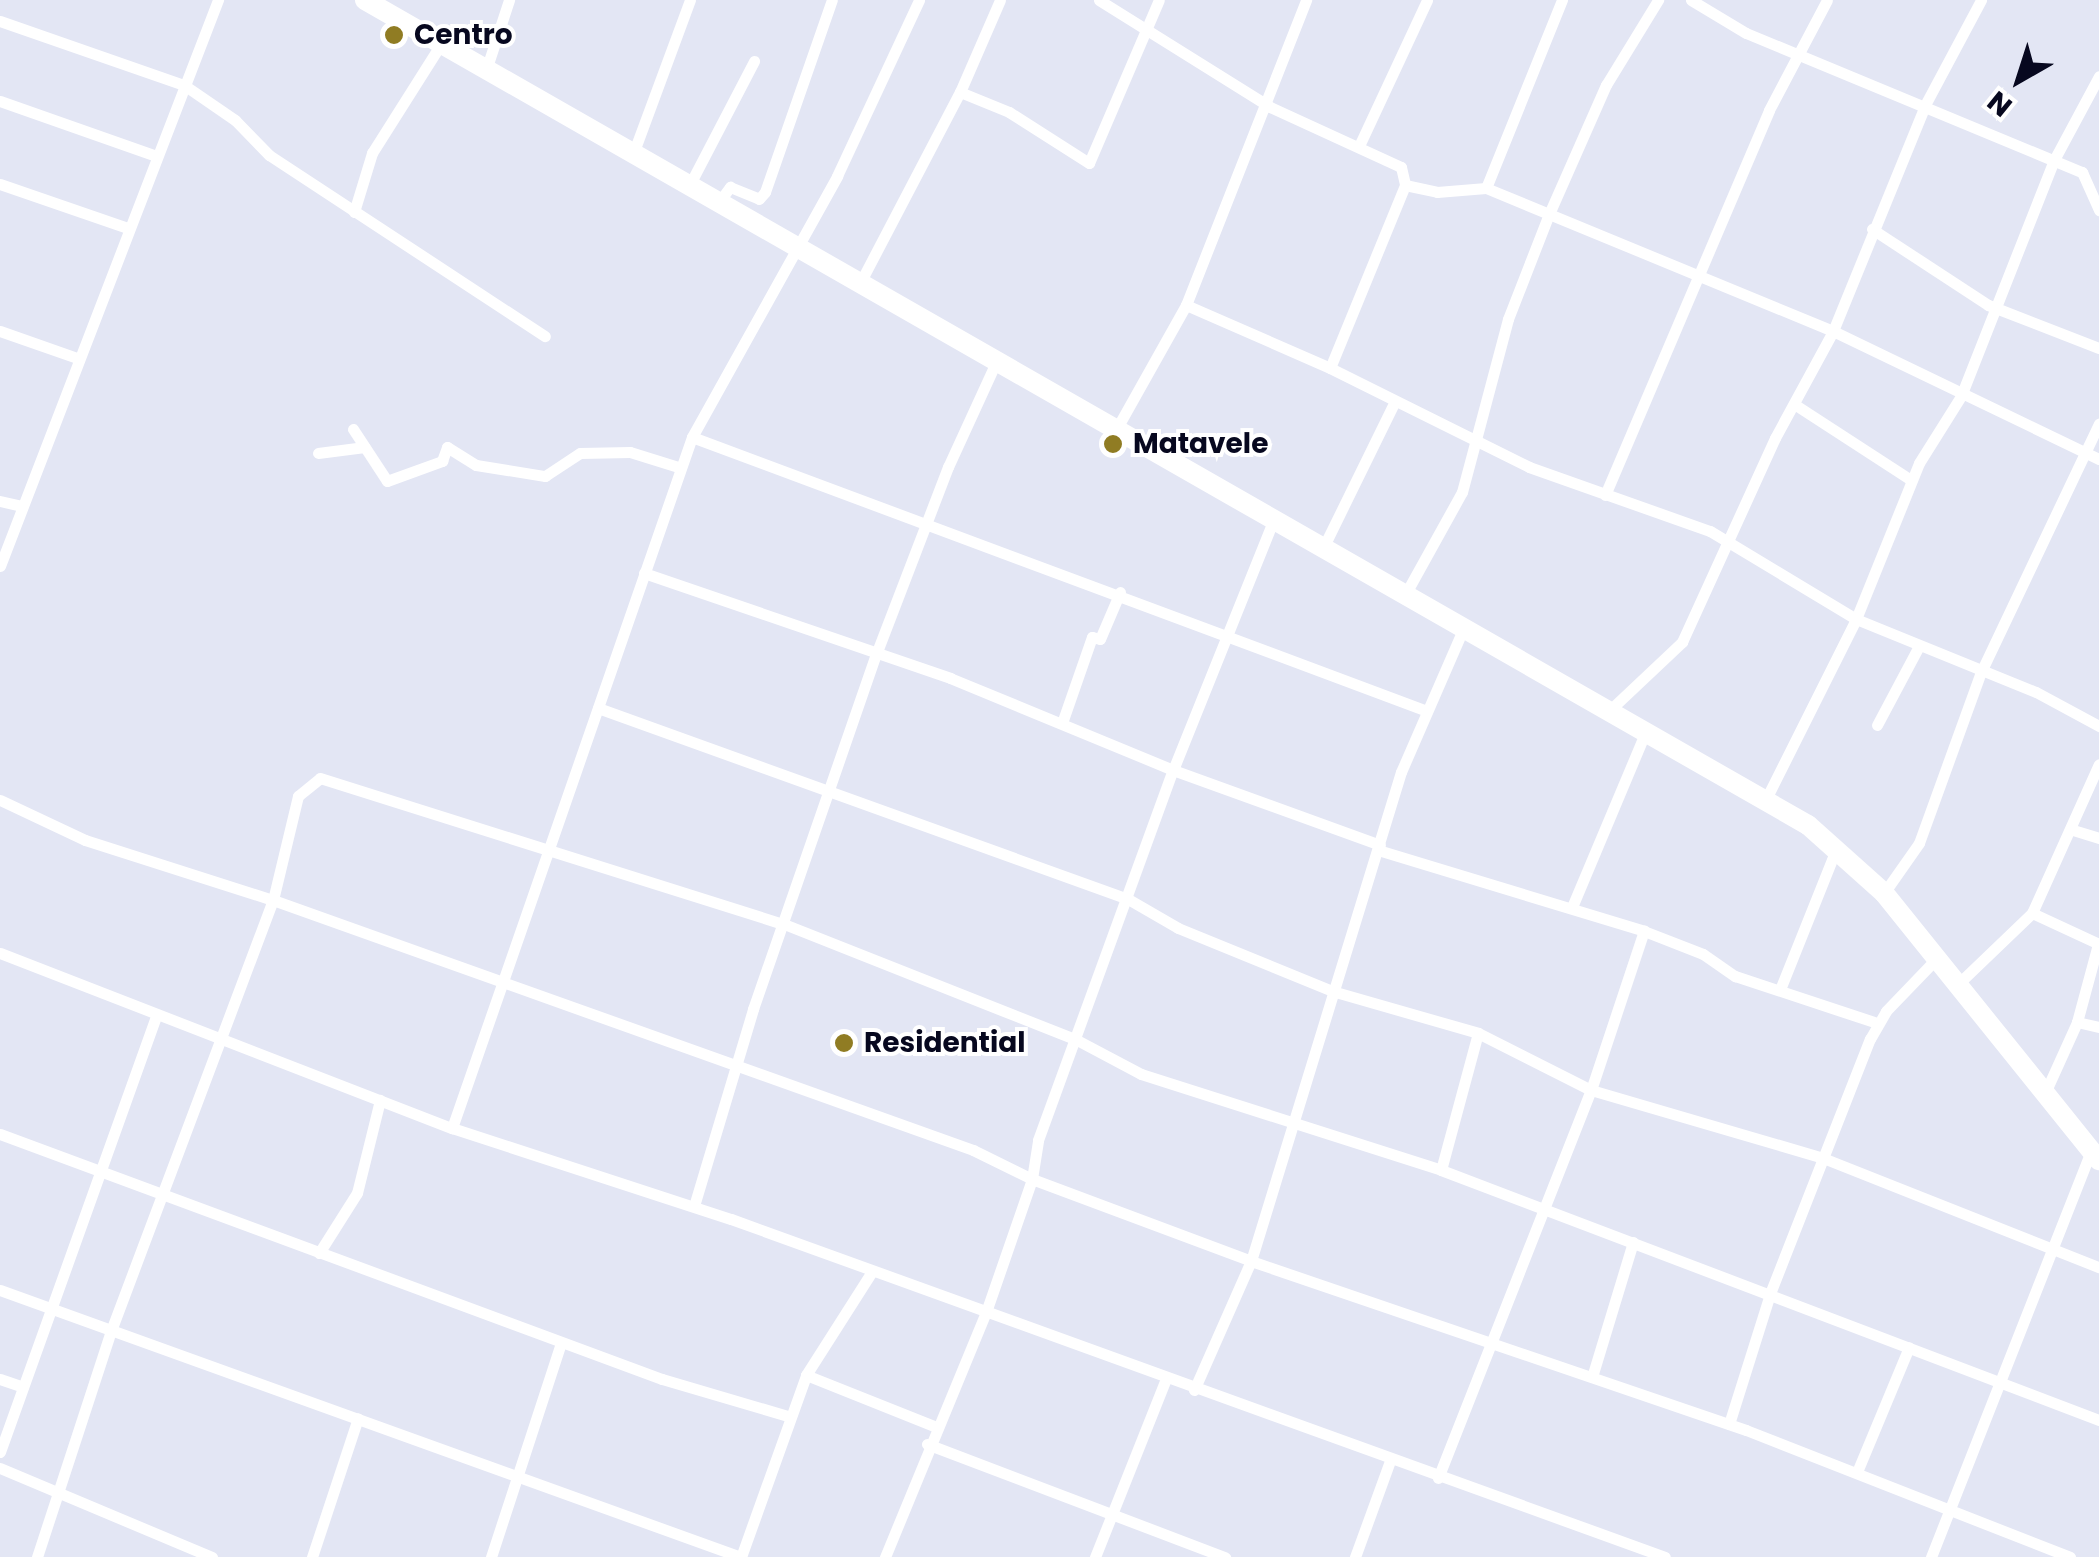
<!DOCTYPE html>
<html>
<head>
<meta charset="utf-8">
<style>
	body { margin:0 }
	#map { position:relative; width:2099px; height:1557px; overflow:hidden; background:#e3e6f4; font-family:Poppins,sans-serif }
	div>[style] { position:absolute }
	.street>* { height:11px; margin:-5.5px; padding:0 5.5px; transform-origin:5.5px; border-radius:5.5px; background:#fff }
	.highway>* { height:20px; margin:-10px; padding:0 10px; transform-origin:10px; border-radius:10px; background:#fff }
	.dots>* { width:28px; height:28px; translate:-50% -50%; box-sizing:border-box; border:5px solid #fff; border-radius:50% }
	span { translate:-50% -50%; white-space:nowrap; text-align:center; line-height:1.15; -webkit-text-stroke:8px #fff; paint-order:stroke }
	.poi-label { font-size:28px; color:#07081f; font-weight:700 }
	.left { translate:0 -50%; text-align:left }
	.north { position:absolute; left:1969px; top:30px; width:100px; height:100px; -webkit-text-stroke:8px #fff; paint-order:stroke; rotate:219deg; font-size:28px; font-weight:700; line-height:40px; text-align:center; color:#07081f }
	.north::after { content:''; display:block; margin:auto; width:35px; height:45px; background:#07081f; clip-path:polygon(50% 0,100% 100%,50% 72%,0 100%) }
</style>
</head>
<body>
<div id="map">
	<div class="street">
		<i style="left:1099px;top:0;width:202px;rotate:32deg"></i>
		<i style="left:1270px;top:107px;width:144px;rotate:24.6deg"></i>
		<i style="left:1401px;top:167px;width:18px;rotate:77deg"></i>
		<i style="left:1405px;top:185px;width:33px;rotate:12deg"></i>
		<i style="left:1437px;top:192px;width:49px;rotate:-4.7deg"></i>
		<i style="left:1486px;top:188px;width:375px;rotate:22.4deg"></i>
		<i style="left:1833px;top:331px;width:295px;rotate:25.7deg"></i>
		<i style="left:1691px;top:0;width:64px;rotate:31deg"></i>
		<i style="left:1746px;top:33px;width:364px;rotate:22.5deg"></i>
		<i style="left:2082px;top:172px;width:42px;rotate:65.9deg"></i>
		<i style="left:0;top:21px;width:195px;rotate:19.2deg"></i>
		<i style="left:184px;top:85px;width:62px;rotate:34.5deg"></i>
		<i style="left:235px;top:120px;width:49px;rotate:45.8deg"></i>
		<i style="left:269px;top:155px;width:330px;rotate:33.3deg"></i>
		<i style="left:486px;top:70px;width:74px;rotate:-71.8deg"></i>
		<i style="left:960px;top:92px;width:53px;rotate:22.2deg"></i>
		<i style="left:1009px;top:112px;width:95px;rotate:32.5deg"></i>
		<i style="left:1089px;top:163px;width:177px;rotate:-66.8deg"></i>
		<i style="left:0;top:101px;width:165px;rotate:19.4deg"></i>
		<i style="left:1359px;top:146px;width:161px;rotate:-65deg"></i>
		<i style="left:633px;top:154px;width:164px;rotate:-69.7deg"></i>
		<i style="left:0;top:184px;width:135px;rotate:19deg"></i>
		<i style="left:689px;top:186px;width:141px;rotate:-62.5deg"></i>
		<i style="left:1486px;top:188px;width:203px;rotate:-68deg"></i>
		<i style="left:719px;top:202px;width:19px;rotate:-54deg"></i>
		<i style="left:730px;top:187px;width:31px;rotate:22deg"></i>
		<i style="left:759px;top:199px;width:9px;rotate:-49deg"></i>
		<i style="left:765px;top:192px;width:203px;rotate:-70.8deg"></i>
		<i style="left:354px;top:212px;width:62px;rotate:-73deg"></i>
		<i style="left:372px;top:153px;width:129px;rotate:-57.7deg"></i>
		<i style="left:1872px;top:229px;width:139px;rotate:33.2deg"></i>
		<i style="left:1988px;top:305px;width:119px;rotate:21.2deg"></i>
		<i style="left:860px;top:283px;width:216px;rotate:-62.4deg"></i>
		<i style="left:960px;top:92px;width:100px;rotate:-66.5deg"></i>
		<i style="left:1186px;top:305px;width:157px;rotate:23.6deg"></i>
		<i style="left:1330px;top:368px;width:222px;rotate:26.4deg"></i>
		<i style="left:1529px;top:467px;width:192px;rotate:19.5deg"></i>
		<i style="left:1710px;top:531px;width:170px;rotate:31.1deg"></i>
		<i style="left:1856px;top:619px;width:194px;rotate:22.1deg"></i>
		<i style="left:2036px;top:692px;width:72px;rotate:28.4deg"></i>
		<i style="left:0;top:331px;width:82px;rotate:19.3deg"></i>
		<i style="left:1330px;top:368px;width:198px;rotate:-67.7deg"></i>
		<i style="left:1794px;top:404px;width:140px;rotate:33deg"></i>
		<i style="left:1117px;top:428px;width:141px;rotate:-60.7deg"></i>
		<i style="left:1186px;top:305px;width:328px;rotate:-68.5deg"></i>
		<i style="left:353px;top:429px;width:62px;rotate:56.8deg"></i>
		<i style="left:387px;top:481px;width:59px;rotate:-20deg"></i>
		<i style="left:442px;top:461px;width:15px;rotate:-70deg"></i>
		<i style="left:447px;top:447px;width:34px;rotate:32deg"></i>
		<i style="left:476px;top:465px;width:70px;rotate:9.1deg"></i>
		<i style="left:545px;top:476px;width:42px;rotate:-33.3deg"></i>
		<i style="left:580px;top:453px;width:50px;rotate:-1.1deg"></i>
		<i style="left:630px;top:452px;width:53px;rotate:17.4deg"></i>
		<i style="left:692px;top:437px;width:784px;rotate:20.44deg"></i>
		<i style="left:318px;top:453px;width:47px;rotate:-7.3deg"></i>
		<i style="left:1605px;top:495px;width:418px;rotate:-66.9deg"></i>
		<i style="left:1769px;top:110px;width:124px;rotate:-62.2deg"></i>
		<i style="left:0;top:501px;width:23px;rotate:13deg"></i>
		<i style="left:1324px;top:546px;width:159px;rotate:-63.9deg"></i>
		<i style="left:0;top:566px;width:607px;rotate:-68.94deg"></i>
		<i style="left:644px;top:573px;width:324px;rotate:18.9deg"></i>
		<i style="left:950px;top:678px;width:241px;rotate:22.4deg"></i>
		<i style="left:1173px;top:770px;width:220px;rotate:19.9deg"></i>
		<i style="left:1406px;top:593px;width:115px;rotate:-61deg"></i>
		<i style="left:1462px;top:492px;width:179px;rotate:-75.1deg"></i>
		<i style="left:1508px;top:319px;width:113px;rotate:-68.7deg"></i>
		<i style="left:1549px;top:214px;width:141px;rotate:-66.2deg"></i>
		<i style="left:1606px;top:85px;width:100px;rotate:-58.5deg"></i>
		<i style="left:598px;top:708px;width:563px;rotate:19.82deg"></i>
		<i style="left:1128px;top:899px;width:58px;rotate:30.1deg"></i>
		<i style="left:1178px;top:928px;width:166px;rotate:22.2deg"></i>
		<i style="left:1332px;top:991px;width:152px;rotate:16deg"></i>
		<i style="left:1478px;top:1033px;width:127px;rotate:26.8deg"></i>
		<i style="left:1591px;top:1090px;width:242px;rotate:16.3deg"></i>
		<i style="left:1823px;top:1158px;width:297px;rotate:21.6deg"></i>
		<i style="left:1611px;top:709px;width:98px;rotate:-43.3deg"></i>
		<i style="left:1682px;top:642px;width:224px;rotate:-65.5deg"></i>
		<i style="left:1775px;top:438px;width:122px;rotate:-61.5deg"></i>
		<i style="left:1833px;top:331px;width:244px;rotate:-67.8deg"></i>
		<i style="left:1925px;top:105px;width:119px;rotate:-61.9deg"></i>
		<i style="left:1062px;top:723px;width:91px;rotate:-70.8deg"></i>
		<i style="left:1092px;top:637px;width:8px;rotate:14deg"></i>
		<i style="left:1100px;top:639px;width:51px;rotate:-66.9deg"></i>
		<i style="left:1877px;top:725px;width:89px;rotate:-62deg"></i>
		<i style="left:1766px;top:799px;width:201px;rotate:-63.4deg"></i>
		<i style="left:1856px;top:619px;width:168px;rotate:-68deg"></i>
		<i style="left:1919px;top:463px;width:79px;rotate:-57.9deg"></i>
		<i style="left:1961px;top:396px;width:254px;rotate:-68.5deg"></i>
		<i style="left:2054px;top:160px;width:95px;rotate:-61.8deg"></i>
		<i style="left:0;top:800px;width:94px;rotate:25.2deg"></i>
		<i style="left:85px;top:840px;width:197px;rotate:17.7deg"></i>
		<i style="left:273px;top:900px;width:743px;rotate:19.65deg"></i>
		<i style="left:973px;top:1150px;width:66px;rotate:26.2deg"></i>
		<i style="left:1032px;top:1179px;width:234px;rotate:20.5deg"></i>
		<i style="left:1251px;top:1261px;width:523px;rotate:18.85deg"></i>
		<i style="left:1746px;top:1430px;width:348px;rotate:21.4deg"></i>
		<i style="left:2073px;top:830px;width:27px;rotate:17deg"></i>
		<i style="left:1378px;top:850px;width:278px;rotate:16.9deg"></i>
		<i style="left:1644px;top:931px;width:63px;rotate:21.3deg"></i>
		<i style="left:1703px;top:954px;width:39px;rotate:35deg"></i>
		<i style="left:1735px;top:976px;width:150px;rotate:18.3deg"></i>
		<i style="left:1884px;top:893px;width:61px;rotate:-55deg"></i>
		<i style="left:1919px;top:843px;width:182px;rotate:-70.1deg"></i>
		<i style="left:1981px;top:672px;width:275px;rotate:-64.6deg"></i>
		<i style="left:1572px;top:907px;width:191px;rotate:-67.2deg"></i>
		<i style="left:2032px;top:913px;width:74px;rotate:24.8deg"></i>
		<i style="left:0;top:953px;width:485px;rotate:21.2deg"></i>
		<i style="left:452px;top:1128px;width:293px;rotate:18.1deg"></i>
		<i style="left:731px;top:1219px;width:993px;rotate:19.89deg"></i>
		<i style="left:1957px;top:985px;width:104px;rotate:-43.8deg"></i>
		<i style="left:2032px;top:913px;width:163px;rotate:-65.8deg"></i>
		<i style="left:1781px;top:987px;width:151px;rotate:-68.2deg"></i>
		<i style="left:2077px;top:1022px;width:23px;rotate:13deg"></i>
		<i style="left:2045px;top:1093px;width:78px;rotate:-65.7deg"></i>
		<i style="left:2077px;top:1022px;width:81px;rotate:-74.9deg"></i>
		<i style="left:452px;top:1128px;width:731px;rotate:-70.85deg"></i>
		<i style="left:692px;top:437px;width:299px;rotate:-60.9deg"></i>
		<i style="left:837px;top:176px;width:194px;rotate:-65deg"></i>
		<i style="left:0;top:1134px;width:706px;rotate:20.31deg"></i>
		<i style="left:662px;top:1379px;width:131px;rotate:16.4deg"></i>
		<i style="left:1441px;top:1170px;width:142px;rotate:-74.9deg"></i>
		<i style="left:694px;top:1206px;width:206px;rotate:-73.3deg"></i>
		<i style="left:753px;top:1009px;width:373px;rotate:-70.9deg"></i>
		<i style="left:875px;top:657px;width:204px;rotate:-69deg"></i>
		<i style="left:948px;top:467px;width:118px;rotate:-65.4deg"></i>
		<i style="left:319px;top:1253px;width:71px;rotate:-57.7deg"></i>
		<i style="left:357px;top:1193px;width:96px;rotate:-76.1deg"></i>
		<i style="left:0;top:1290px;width:788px;rotate:19.82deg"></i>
		<i style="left:806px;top:1375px;width:138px;rotate:21.7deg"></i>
		<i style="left:1592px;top:1377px;width:141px;rotate:-73.1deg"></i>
		<i style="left:0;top:1379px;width:24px;rotate:19deg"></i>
		<i style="left:1194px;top:1390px;width:141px;rotate:-66.2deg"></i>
		<i style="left:1251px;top:1261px;width:511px;rotate:-72.95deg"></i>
		<i style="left:1401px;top:772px;width:158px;rotate:-66.5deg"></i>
		<i style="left:1729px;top:1424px;width:139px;rotate:-72.5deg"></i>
		<i style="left:1771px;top:1291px;width:271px;rotate:-68.6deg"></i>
		<i style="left:1870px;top:1039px;width:32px;rotate:-60deg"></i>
		<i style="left:1886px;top:1011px;width:72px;rotate:-46.1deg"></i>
		<i style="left:927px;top:1444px;width:319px;rotate:20.8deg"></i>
		<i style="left:0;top:1452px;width:463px;rotate:-70.3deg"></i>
		<i style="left:0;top:1468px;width:230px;rotate:22.8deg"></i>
		<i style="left:1857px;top:1472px;width:135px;rotate:-67.4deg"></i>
		<i style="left:1438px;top:1478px;width:417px;rotate:-68.5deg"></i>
		<i style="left:1591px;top:1090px;width:168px;rotate:-71.6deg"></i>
		<i style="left:37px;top:1557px;width:241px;rotate:-71.9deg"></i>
		<i style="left:112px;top:1328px;width:457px;rotate:-69.4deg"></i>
		<i style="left:273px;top:900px;width:107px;rotate:-76.5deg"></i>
		<i style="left:298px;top:796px;width:28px;rotate:-39deg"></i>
		<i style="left:320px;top:778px;width:486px;rotate:17.5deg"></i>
		<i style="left:784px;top:924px;width:313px;rotate:21.6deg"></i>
		<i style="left:1075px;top:1039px;width:75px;rotate:27.9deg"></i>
		<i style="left:1141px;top:1074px;width:315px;rotate:17.7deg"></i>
		<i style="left:1441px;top:1170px;width:704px;rotate:20.8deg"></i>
		<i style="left:312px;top:1557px;width:146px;rotate:-71.7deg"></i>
		<i style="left:491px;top:1557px;width:225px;rotate:-71.9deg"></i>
		<i style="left:741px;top:1557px;width:193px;rotate:-70.3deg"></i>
		<i style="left:806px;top:1375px;width:121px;rotate:-57.5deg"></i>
		<i style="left:885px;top:1557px;width:265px;rotate:-67.6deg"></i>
		<i style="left:986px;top:1312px;width:141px;rotate:-70.9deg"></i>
		<i style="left:1032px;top:1179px;width:39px;rotate:-81deg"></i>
		<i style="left:1038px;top:1140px;width:394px;rotate:-70deg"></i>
		<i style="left:1173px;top:770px;width:271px;rotate:-68.1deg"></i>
		<i style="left:1095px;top:1557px;width:192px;rotate:-68.3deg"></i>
		<i style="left:1355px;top:1557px;width:102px;rotate:-70deg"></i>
		<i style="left:1931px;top:1557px;width:437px;rotate:-68.5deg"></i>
	</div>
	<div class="highway">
		<i style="left:365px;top:0;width:1662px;rotate:29.76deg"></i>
		<i style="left:1808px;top:825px;width:102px;rotate:41.8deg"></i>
		<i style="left:1884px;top:893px;width:343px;rotate:51.2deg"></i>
	</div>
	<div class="dots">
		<i style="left:394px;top:35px;background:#907c23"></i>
		<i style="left:1113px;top:444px;background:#907c23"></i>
		<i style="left:844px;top:1043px;background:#907c23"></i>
	</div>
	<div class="poi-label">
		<span class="left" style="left:414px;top:35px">Centro</span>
		<span class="left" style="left:1133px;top:444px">Matavele</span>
		<span class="left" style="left:864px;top:1043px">Residential</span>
	</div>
	<div class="north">N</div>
</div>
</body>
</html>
